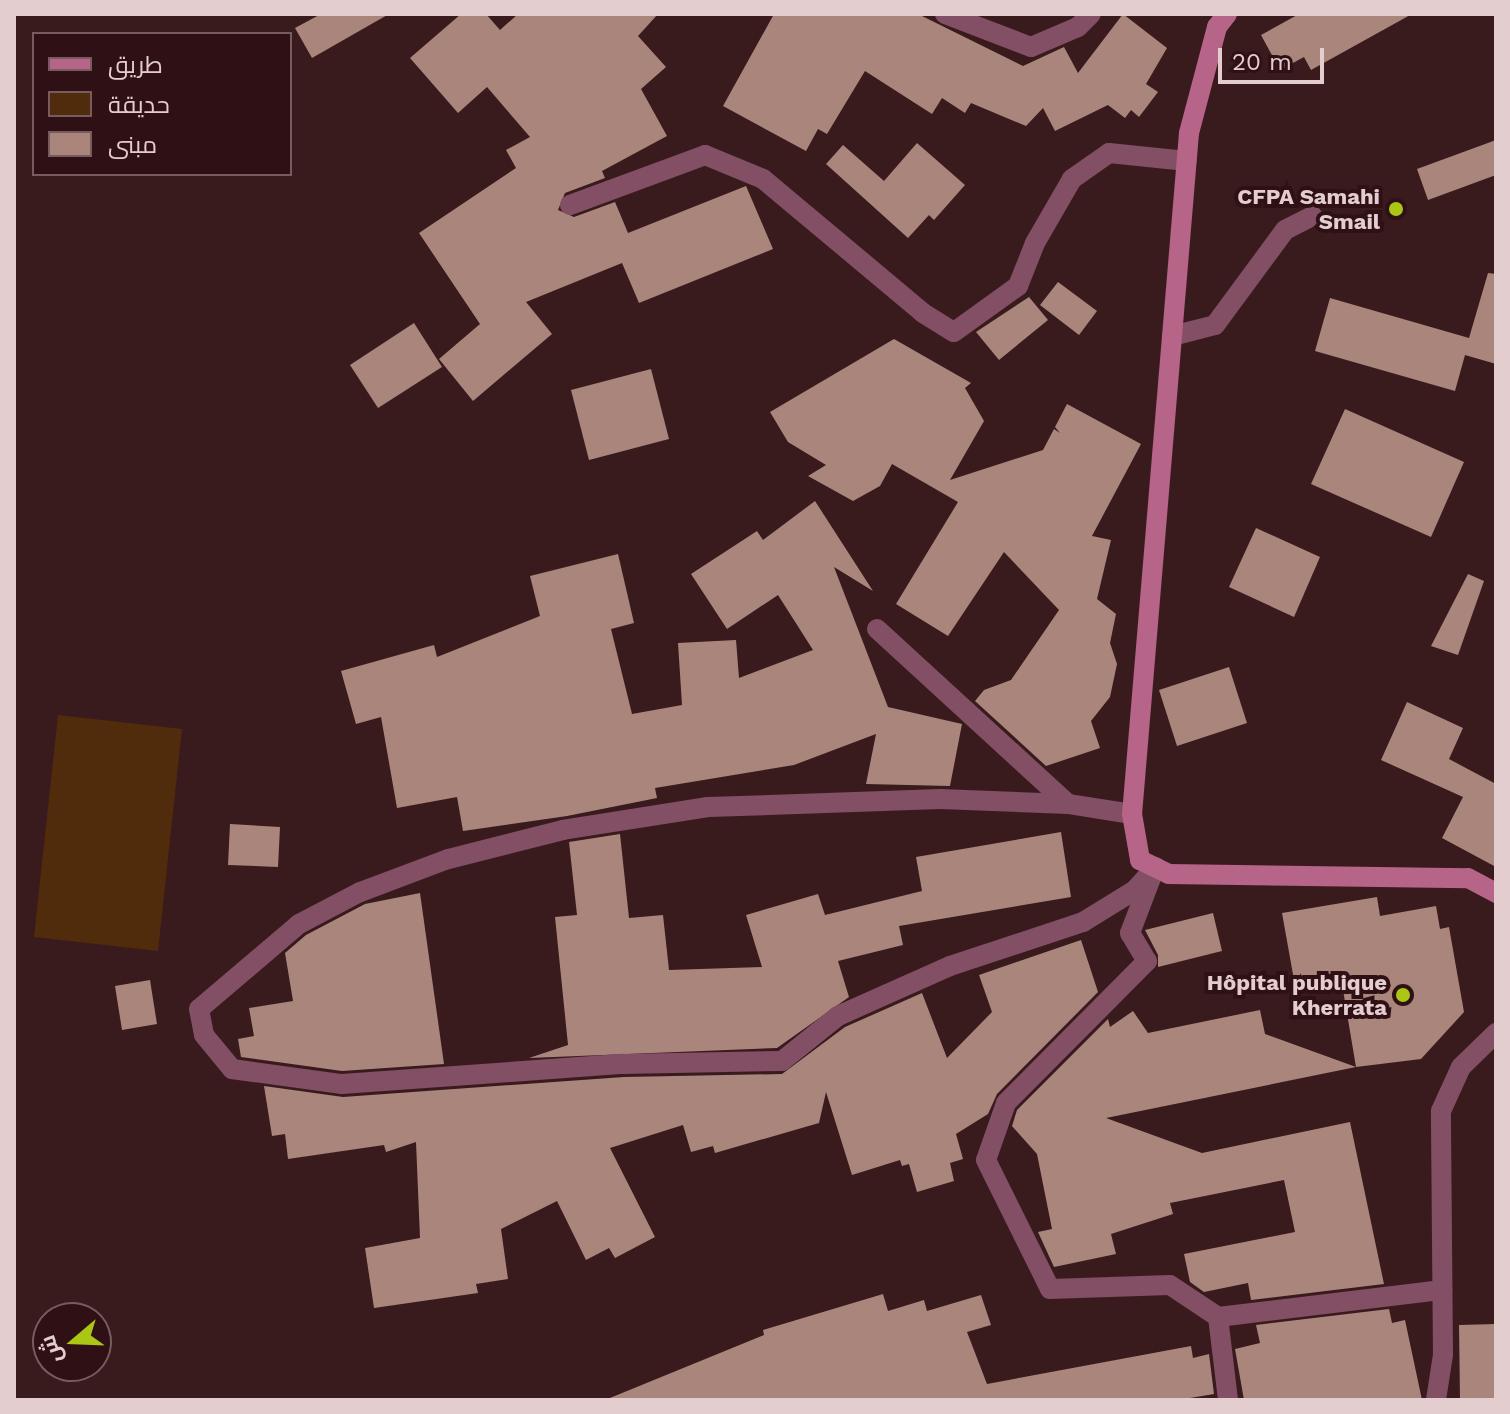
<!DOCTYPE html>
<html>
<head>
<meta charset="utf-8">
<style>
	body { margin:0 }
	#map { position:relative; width:1510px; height:1414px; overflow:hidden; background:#391b1e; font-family:"Work Sans",Cairo,sans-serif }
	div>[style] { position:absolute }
	.green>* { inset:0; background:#502b0c }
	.building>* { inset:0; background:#aa857b }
	.street>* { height:20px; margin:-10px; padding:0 10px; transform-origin:10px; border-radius:10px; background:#824f65 }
	.secondary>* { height:20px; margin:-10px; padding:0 10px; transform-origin:10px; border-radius:10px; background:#b66488 }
	.dots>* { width:22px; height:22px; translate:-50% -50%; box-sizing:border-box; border:4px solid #2f1115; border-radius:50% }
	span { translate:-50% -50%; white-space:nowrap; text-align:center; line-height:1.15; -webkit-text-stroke:8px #2f1115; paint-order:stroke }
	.poi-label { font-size:22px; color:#e3cdce; font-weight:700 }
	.right { translate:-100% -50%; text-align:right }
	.frame { position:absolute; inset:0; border:16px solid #e3cdce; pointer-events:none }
	.legend { position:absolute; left:32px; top:32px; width:260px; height:144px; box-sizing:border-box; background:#2f1115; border:2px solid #775c5f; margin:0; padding:10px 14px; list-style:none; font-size:24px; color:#e3cdce }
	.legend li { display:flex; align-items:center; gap:16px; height:40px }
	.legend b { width:40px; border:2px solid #775c5f }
	.north { position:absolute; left:32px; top:1302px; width:80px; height:80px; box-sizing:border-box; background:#2f1115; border:2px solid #775c5f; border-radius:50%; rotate:251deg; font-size:22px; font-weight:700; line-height:32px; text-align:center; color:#e3cdce }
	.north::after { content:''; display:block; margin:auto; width:28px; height:36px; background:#abc614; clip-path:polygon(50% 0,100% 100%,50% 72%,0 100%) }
	.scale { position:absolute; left:1218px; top:48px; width:106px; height:36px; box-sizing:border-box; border:4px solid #e3cdce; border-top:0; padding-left:10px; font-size:24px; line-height:28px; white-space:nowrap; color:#e3cdce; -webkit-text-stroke:6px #2f1115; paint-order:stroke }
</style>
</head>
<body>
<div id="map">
	<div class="green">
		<i style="clip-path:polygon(58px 715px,182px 729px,158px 951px,34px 937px)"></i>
	</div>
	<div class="building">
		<i style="clip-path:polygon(321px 14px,389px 14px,312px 58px,295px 28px)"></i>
		<i style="clip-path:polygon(461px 14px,486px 14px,500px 30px,518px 14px,658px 14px,638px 36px,666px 67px,641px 89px,667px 136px,602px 171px,605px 178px,565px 193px,558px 210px,574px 217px,615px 202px,628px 233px,746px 186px,773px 249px,639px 303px,622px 263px,526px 302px,552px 334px,473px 401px,439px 359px,480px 324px,419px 233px,516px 168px,506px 150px,530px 137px,487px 87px,458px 113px,410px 58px)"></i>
		<i style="clip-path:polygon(774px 14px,918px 14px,1023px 66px,1064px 47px,1078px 73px,1123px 14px,1167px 48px,1146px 84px,1158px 92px,1139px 117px,1131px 110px,1125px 118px,1108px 105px,1055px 131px,1043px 108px,1026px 126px,971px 103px,965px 113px,942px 98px,932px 114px,865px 71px,827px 134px,818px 129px,806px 151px,723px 106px)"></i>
		<i style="clip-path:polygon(1299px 14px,1412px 14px,1311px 70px,1304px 57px,1280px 70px,1261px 35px)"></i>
		<i style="clip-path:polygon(1496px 140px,1496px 175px,1428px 200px,1417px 169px)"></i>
		<i style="clip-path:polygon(917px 143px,965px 185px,934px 220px,929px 215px,908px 238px,826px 164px,843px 145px,884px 181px)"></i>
		<i style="clip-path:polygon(1488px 273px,1496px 274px,1496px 364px,1465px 355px,1455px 391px,1315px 351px,1330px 298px,1469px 338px)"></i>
		<i style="clip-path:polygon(1058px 282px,1097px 311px,1079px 335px,1040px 305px)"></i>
		<i style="clip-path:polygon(1029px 297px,1048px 320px,999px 360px,976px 332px)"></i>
		<i style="clip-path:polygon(414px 323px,442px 367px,378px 408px,350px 365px)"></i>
		<i style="clip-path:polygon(894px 339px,971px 383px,965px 388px,984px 421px,950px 480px,1043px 450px,1054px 429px,1060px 433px,1055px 427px,1067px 404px,1141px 444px,1092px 536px,1111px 540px,1097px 599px,1116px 614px,1110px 643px,1117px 664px,1110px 697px,1091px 721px,1100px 748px,1046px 766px,975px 701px,984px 690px,1011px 680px,1059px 610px,1004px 552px,948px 636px,896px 604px,958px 502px,892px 464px,880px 486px,853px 501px,808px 476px,826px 465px,788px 442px,770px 412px)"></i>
		<i style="clip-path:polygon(651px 369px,669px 439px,589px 460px,571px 390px)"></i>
		<i style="clip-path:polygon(1345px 409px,1464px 462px,1431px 537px,1311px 484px)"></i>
		<i style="clip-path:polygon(815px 501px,873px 591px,834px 567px,888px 707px,962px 724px,950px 786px,866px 784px,876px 734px,794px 765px,655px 788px,657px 798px,567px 816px,463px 831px,457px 797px,397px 808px,381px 717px,356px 724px,341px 671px,434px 645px,437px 657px,540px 616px,530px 576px,618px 554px,634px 623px,611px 629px,632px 714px,682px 705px,678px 643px,736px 640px,739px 678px,813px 650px,778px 595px,727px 629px,691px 574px,757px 531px,763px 540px)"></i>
		<i style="clip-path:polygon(1256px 528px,1320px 557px,1294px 617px,1229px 587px)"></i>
		<i style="clip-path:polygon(1468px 574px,1484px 581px,1458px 655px,1431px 646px)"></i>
		<i style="clip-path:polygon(1229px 667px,1247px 723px,1177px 746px,1159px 690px)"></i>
		<i style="clip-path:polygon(1407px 702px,1463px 728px,1449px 759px,1496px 784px,1496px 867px,1442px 838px,1463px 797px,1381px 760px)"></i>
		<i style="clip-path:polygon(230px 824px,280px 827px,278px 867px,228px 865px)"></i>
		<i style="clip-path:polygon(1061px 832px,1071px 897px,899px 926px,903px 945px,838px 961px,849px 997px,777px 1048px,529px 1058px,568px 1045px,555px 917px,577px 915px,569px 842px,620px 834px,629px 918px,663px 915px,669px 970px,762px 967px,746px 915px,818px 894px,825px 915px,922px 891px,916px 857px)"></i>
		<i style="clip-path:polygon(420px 893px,444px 1064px,342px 1071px,241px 1057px,238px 1039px,254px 1036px,249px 1008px,293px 1001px,285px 953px,306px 935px,365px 904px)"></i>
		<i style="clip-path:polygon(1377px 897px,1380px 916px,1436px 906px,1440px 929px,1449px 927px,1464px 1012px,1421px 1059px,1356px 1067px,1340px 972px,1294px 980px,1282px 913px)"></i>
		<i style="clip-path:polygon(1213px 913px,1222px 951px,1158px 967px,1158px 955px,1145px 930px)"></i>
		<i style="clip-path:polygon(1081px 940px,1098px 992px,997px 1094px,988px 1114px,956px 1134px,963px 1159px,950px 1163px,954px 1181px,917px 1192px,909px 1164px,902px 1166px,900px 1160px,852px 1175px,826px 1092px,819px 1123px,715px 1153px,713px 1146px,691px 1152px,683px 1125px,610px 1148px,655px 1237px,615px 1258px,609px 1248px,586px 1260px,557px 1201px,501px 1229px,508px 1279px,476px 1284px,478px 1293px,374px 1308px,365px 1248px,420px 1238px,416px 1142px,386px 1152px,384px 1145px,288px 1159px,285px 1134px,272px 1136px,264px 1086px,343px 1097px,624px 1077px,782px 1074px,845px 1027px,922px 993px,947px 1058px,992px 1012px,979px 975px)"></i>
		<i style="clip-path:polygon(150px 980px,157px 1024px,122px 1030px,115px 986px)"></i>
		<i style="clip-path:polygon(1260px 1010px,1265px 1034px,1356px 1067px,1106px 1118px,1202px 1153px,1350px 1122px,1384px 1284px,1251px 1300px,1248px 1283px,1204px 1292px,1190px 1282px,1184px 1254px,1295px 1232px,1284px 1180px,1170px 1203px,1173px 1214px,1111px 1234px,1116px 1254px,1054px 1267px,1038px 1232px,1052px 1229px,1037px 1154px,1012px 1126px,1017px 1110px,1108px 1019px,1110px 1027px,1133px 1011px,1148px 1033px)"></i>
		<i style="clip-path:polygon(883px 1294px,888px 1311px,924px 1300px,927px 1311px,981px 1295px,991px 1325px,967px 1332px,987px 1384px,1191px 1346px,1193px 1358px,1209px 1354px,1214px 1394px,1178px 1400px,605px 1400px,764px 1335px,763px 1330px)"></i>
		<i style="clip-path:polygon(1389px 1309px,1392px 1323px,1405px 1320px,1422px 1400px,1244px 1400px,1235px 1349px,1260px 1343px,1256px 1325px)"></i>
		<i style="clip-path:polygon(1496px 1324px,1496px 1400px,1460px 1400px,1459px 1325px)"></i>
	</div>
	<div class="street">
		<i style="left:945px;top:14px;width:92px;rotate:21deg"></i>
		<i style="left:1031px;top:47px;width:51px;rotate:-23.1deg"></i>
		<i style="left:1078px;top:27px;width:18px;rotate:-45deg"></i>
		<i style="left:570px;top:205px;width:144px;rotate:-20.3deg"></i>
		<i style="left:705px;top:155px;width:63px;rotate:22.5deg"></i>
		<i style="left:763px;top:179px;width:209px;rotate:39.9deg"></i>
		<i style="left:923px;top:313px;width:36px;rotate:32deg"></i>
		<i style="left:954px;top:332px;width:79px;rotate:-35.7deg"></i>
		<i style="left:1018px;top:286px;width:46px;rotate:-68.4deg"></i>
		<i style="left:1035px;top:243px;width:74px;rotate:-60deg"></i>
		<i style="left:1072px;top:179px;width:45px;rotate:-35.1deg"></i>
		<i style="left:1109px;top:153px;width:78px;rotate:5.9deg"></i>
		<i style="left:1172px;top:336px;width:44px;rotate:-14.3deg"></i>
		<i style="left:1215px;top:325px;width:118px;rotate:-53.6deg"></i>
		<i style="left:1285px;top:230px;width:31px;rotate:-27deg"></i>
		<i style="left:877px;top:629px;width:259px;rotate:42.5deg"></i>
		<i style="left:1132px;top:814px;width:65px;rotate:-171.1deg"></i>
		<i style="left:1068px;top:804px;width:128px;rotate:-177.8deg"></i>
		<i style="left:940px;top:799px;width:232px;rotate:178deg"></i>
		<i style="left:708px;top:807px;width:147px;rotate:171deg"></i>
		<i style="left:563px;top:830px;width:119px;rotate:165.8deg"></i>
		<i style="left:448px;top:859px;width:94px;rotate:159.4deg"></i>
		<i style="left:360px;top:892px;width:69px;rotate:152.3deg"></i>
		<i style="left:299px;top:924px;width:131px;rotate:139.6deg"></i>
		<i style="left:199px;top:1009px;width:26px;rotate:79deg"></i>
		<i style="left:204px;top:1035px;width:44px;rotate:50.5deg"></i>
		<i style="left:232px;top:1069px;width:111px;rotate:7.8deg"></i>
		<i style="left:342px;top:1084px;width:282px;rotate:-4.1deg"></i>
		<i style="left:623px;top:1064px;width:159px;rotate:-1.1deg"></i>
		<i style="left:782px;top:1061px;width:72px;rotate:-38.8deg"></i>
		<i style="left:838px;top:1016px;width:123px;rotate:-24.1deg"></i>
		<i style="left:950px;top:966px;width:140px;rotate:-18.3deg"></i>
		<i style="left:1083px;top:922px;width:61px;rotate:-31.6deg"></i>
		<i style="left:1135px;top:890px;width:31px;rotate:-48deg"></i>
		<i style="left:1151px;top:878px;width:59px;rotate:110.9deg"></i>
		<i style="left:1130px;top:933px;width:33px;rotate:59deg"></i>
		<i style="left:1147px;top:961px;width:200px;rotate:134.8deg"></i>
		<i style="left:1006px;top:1103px;width:60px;rotate:109.3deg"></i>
		<i style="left:986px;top:1160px;width:144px;rotate:63.6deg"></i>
		<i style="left:1050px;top:1289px;width:120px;rotate:-1.9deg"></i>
		<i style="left:1170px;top:1285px;width:58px;rotate:33.7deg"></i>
		<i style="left:1218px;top:1317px;width:84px;rotate:83.1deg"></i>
		<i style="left:1218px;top:1317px;width:226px;rotate:-6.9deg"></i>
		<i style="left:1436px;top:1400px;width:46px;rotate:-81.2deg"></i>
		<i style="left:1443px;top:1355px;width:244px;rotate:-90.5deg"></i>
		<i style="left:1441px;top:1111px;width:48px;rotate:-65.6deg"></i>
		<i style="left:1461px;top:1067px;width:49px;rotate:-44.2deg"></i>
	</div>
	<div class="secondary">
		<i style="left:1227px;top:14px;width:16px;rotate:128deg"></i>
		<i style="left:1217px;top:27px;width:110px;rotate:104.8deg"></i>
		<i style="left:1189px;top:133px;width:683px;rotate:94.78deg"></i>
		<i style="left:1132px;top:814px;width:47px;rotate:80.1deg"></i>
		<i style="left:1140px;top:860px;width:32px;rotate:26deg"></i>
		<i style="left:1169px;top:874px;width:299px;rotate:0.8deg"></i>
		<i style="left:1468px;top:878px;width:32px;rotate:28deg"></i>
	</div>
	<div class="dots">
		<i style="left:1396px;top:209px;background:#abc614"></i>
		<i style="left:1403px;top:995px;background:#abc614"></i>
	</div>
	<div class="poi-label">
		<span class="right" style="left:1380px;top:209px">CFPA Samahi<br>Smail</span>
		<span class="right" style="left:1387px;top:995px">Hôpital publique<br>Kherrata</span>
	</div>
	<div class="frame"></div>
	<ul class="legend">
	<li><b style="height:10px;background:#b66488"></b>طريق</li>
	<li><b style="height:22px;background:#502b0c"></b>حديقة</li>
	<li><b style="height:22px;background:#aa857b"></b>مبنى</li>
	</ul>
	<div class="north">ش</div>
	<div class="scale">20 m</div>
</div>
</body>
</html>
